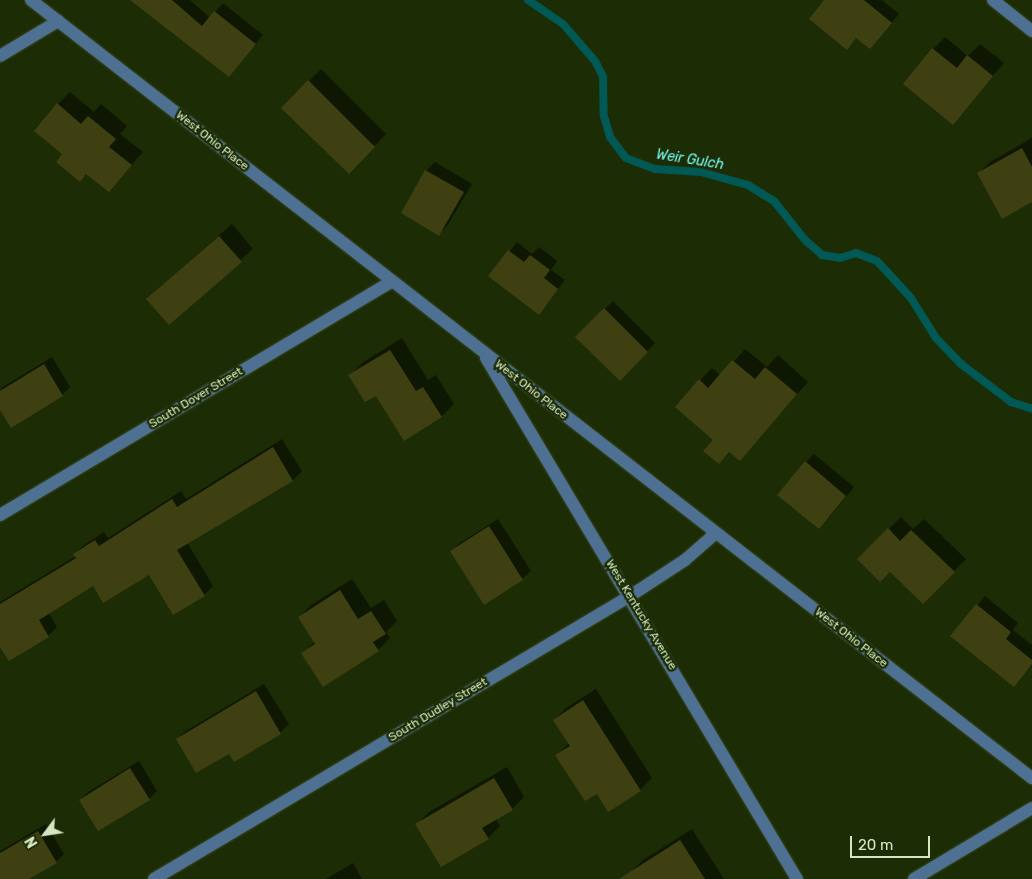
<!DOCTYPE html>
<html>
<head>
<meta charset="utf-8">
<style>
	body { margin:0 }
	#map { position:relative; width:1032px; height:879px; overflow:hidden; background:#1c2c05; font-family:Rubik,sans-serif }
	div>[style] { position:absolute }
	.shadow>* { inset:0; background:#0007 }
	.stream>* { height:8px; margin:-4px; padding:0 4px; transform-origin:4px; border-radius:4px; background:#005955 }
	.building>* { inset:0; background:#3f4011 }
	.roads { filter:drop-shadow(0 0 1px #394a23) drop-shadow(0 0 1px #394a23) }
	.minor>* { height:12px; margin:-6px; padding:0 6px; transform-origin:6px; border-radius:6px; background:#4e7093 }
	span { translate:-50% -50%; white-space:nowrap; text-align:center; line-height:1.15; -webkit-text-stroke:5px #1c2c05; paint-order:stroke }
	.street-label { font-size:12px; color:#d3e7c1 }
	.water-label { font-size:14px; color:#72fbf2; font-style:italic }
	.north { position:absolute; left:20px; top:809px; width:50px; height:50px; -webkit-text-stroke:4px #1c2c05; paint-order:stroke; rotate:239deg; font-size:14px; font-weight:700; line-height:20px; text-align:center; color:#d3e7c1 }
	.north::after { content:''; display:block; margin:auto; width:18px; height:22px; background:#d3e7c1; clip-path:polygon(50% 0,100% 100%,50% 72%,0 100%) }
	.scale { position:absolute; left:850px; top:836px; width:80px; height:22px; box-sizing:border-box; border:2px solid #d3e7c1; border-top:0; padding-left:6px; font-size:15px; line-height:18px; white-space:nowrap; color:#d3e7c1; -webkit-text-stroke:4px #1c2c05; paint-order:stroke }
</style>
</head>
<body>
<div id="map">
	<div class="shadow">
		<i style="clip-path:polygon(134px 0,190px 0,210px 18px,223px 3px,263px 35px,237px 67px)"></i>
		<i style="clip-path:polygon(826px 0,882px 0,899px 14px,870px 48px,857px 37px,847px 48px)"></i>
		<i style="clip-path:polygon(945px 37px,968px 56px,980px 44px,1004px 63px,953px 123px,933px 49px)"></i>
		<i style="clip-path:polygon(321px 69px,386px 134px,361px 160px,309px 81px)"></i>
		<i style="clip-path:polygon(70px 92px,94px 112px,101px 104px,127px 126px,120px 134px,143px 152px,109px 191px,87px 173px,80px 180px,58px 104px)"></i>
		<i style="clip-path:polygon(1032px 138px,1032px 201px,978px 174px,990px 162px)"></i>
		<i style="clip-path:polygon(435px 162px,472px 184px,447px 226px,439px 234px,402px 213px,426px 171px)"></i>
		<i style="clip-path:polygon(232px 224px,253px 249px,169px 324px,160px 287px)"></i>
		<i style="clip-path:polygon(517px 242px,532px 254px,539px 247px,557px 261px,551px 270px,565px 280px,538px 313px,490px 276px)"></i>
		<i style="clip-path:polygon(613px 301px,655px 343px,620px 379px,577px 337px)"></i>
		<i style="clip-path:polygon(402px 338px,428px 380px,436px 375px,454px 404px,442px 416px,404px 439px,376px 394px,350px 375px,362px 363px)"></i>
		<i style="clip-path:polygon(745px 349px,767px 367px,778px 355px,808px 382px,740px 459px,730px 451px,718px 463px,700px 380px,712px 368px,721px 376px)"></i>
		<i style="clip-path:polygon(52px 357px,70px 387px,62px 395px,0 407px,1px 388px)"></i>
		<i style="clip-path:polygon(282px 439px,302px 471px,293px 480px,187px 542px,213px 586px,204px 595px,150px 573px,94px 584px,48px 612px,57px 627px,48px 636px,0 645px,0 602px,76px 556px,74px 554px,84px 545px,104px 532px,108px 538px,181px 491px,186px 499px)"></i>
		<i style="clip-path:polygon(814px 454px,854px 487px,827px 520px,806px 462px)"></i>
		<i style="clip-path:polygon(901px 517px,913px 529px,924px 519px,966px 559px,923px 603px,890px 571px,859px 559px)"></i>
		<i style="clip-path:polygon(498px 519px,531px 571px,522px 579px,485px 603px,451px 551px,460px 543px)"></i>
		<i style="clip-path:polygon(352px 579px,371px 608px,384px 600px,397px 621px,386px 632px,390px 638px,378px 650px,303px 653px,315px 641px,299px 617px,311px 605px)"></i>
		<i style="clip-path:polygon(985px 596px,1018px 623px,1013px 630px,1032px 645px,1032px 665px,1014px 685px,952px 636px)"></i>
		<i style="clip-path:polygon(264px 684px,289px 724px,280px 733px,234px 760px,229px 752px,177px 739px,186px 731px)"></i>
		<i style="clip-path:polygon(596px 689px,652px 778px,640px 790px,597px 792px,557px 755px,569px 743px,554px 720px,566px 708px)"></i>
		<i style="clip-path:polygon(139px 761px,157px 791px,149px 799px,80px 800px,88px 792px)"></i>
		<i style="clip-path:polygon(507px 767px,524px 797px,512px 809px,496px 819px,500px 826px,488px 838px,417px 824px,429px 812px)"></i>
		<i style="clip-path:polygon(46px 824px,64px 854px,56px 862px,27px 879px,0 879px,0 851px)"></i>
		<i style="clip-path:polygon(692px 829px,724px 879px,635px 879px,631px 872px,643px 860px)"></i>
		<i style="clip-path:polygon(353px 863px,362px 879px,326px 879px)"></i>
	</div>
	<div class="stream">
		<i style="left:528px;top:0;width:42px;rotate:34.4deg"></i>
		<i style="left:563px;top:24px;width:49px;rotate:49.1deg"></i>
		<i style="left:595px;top:61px;width:18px;rotate:63deg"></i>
		<i style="left:603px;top:77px;width:39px;rotate:89deg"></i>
		<i style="left:604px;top:116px;width:22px;rotate:74deg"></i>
		<i style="left:610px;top:137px;width:26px;rotate:53deg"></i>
		<i style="left:626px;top:158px;width:31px;rotate:21deg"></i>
		<i style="left:655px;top:169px;width:46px;rotate:3.7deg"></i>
		<i style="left:701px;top:172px;width:49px;rotate:15.5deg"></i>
		<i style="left:748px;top:185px;width:31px;rotate:32deg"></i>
		<i style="left:774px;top:201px;width:50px;rotate:51.5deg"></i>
		<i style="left:805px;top:240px;width:23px;rotate:41deg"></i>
		<i style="left:822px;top:255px;width:18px;rotate:9deg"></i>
		<i style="left:840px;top:258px;width:17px;rotate:-17deg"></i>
		<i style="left:856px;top:253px;width:22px;rotate:21deg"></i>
		<i style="left:877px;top:261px;width:50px;rotate:47.4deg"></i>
		<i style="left:911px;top:298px;width:47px;rotate:58deg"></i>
		<i style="left:936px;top:338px;width:36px;rotate:46deg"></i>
		<i style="left:961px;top:364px;width:63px;rotate:37.2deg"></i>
		<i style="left:1011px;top:402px;width:22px;rotate:18deg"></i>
	</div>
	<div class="building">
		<i style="clip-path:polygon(130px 0,172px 0,202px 26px,214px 11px,256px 44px,229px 77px)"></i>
		<i style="clip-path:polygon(824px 0,864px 0,892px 23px,870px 49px,856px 38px,847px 50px,809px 19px)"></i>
		<i style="clip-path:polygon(932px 48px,957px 68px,967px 55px,993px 76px,953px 125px,903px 84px)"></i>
		<i style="clip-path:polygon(308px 80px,375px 147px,349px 174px,281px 108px)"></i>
		<i style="clip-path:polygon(57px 103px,81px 124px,88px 116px,116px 139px,109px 147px,132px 165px,109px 192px,86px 174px,80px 182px,56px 162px,62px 154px,34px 131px)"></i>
		<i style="clip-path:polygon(1022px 148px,1032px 167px,1032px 202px,1002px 219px,977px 173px)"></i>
		<i style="clip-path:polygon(425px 170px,464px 192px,439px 236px,401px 213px)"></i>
		<i style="clip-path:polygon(219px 236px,242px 262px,169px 325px,146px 299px)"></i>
		<i style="clip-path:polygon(508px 250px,524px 262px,530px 255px,550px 270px,544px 278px,558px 289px,539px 315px,488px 276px)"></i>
		<i style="clip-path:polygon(604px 308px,648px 352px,620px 381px,575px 337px)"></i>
		<i style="clip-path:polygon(390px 350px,416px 391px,423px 387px,442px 417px,404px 441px,376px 396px,365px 402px,348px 375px)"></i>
		<i style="clip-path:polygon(732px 360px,755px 379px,765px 367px,797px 394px,740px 461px,729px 452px,719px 464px,703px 451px,713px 440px,675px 407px,699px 379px,708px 388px)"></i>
		<i style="clip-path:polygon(44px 364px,63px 396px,11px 428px,0 410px,0 391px)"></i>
		<i style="clip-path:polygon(273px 447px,293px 481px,177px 550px,205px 596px,173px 615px,149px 575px,103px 603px,93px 586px,39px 620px,49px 637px,9px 661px,0 647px,0 604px,76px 558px,73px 554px,95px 540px,99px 546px,172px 499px,177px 507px)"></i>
		<i style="clip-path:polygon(805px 461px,846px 496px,819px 529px,777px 495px)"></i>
		<i style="clip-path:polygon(489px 526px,523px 580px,484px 605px,450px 551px)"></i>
		<i style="clip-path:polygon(888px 528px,900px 541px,911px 530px,955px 572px,923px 604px,890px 572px,880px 582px,857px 559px)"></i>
		<i style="clip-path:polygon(340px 590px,358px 619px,371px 611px,386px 634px,373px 642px,379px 651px,323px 687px,301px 653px,315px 644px,298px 617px)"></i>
		<i style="clip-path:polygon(976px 604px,1011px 632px,1006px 639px,1032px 660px,1032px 664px,1014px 687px,950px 636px)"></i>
		<i style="clip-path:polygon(256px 691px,281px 734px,234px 762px,229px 754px,196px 773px,176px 739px)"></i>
		<i style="clip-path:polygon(583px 700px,641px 791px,608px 812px,597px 794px,585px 801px,555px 755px,570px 746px,553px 720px)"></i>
		<i style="clip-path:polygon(130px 768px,150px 800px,98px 831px,79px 800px)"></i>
		<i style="clip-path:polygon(494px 778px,513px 810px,482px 828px,489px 839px,441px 867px,415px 824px)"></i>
		<i style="clip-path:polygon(38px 831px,57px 863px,29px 879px,0 879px,0 853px)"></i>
		<i style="clip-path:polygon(680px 840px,705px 879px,619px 879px)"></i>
	</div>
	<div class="roads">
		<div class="minor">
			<i style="left:31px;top:0;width:1268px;rotate:37.86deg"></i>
			<i style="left:993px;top:0;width:50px;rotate:38.5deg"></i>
			<i style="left:0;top:56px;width:68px;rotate:-31.1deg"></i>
			<i style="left:486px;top:358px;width:607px;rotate:59.17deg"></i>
			<i style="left:0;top:515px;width:455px;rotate:-30.8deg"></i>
			<i style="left:154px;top:879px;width:554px;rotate:-30.73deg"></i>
			<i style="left:630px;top:596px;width:66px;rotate:-33.2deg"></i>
			<i style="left:685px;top:560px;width:41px;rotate:-41.1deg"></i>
			<i style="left:914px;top:879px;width:138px;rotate:-31deg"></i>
		</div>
	</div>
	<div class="street-label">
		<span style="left:212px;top:141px;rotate:38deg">West Ohio Place</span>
		<span style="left:531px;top:390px;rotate:38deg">West Ohio Place</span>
		<span style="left:196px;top:398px;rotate:-31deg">South Dover Street</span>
		<span style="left:641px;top:615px;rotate:59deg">West Kentucky Avenue</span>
		<span style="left:851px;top:638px;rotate:38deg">West Ohio Place</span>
		<span style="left:438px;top:710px;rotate:-31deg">South Dudley Street</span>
	</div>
	<div class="water-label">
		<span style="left:690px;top:160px;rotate:9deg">Weir Gulch</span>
	</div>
	<div class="north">N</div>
	<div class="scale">20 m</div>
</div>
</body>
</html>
